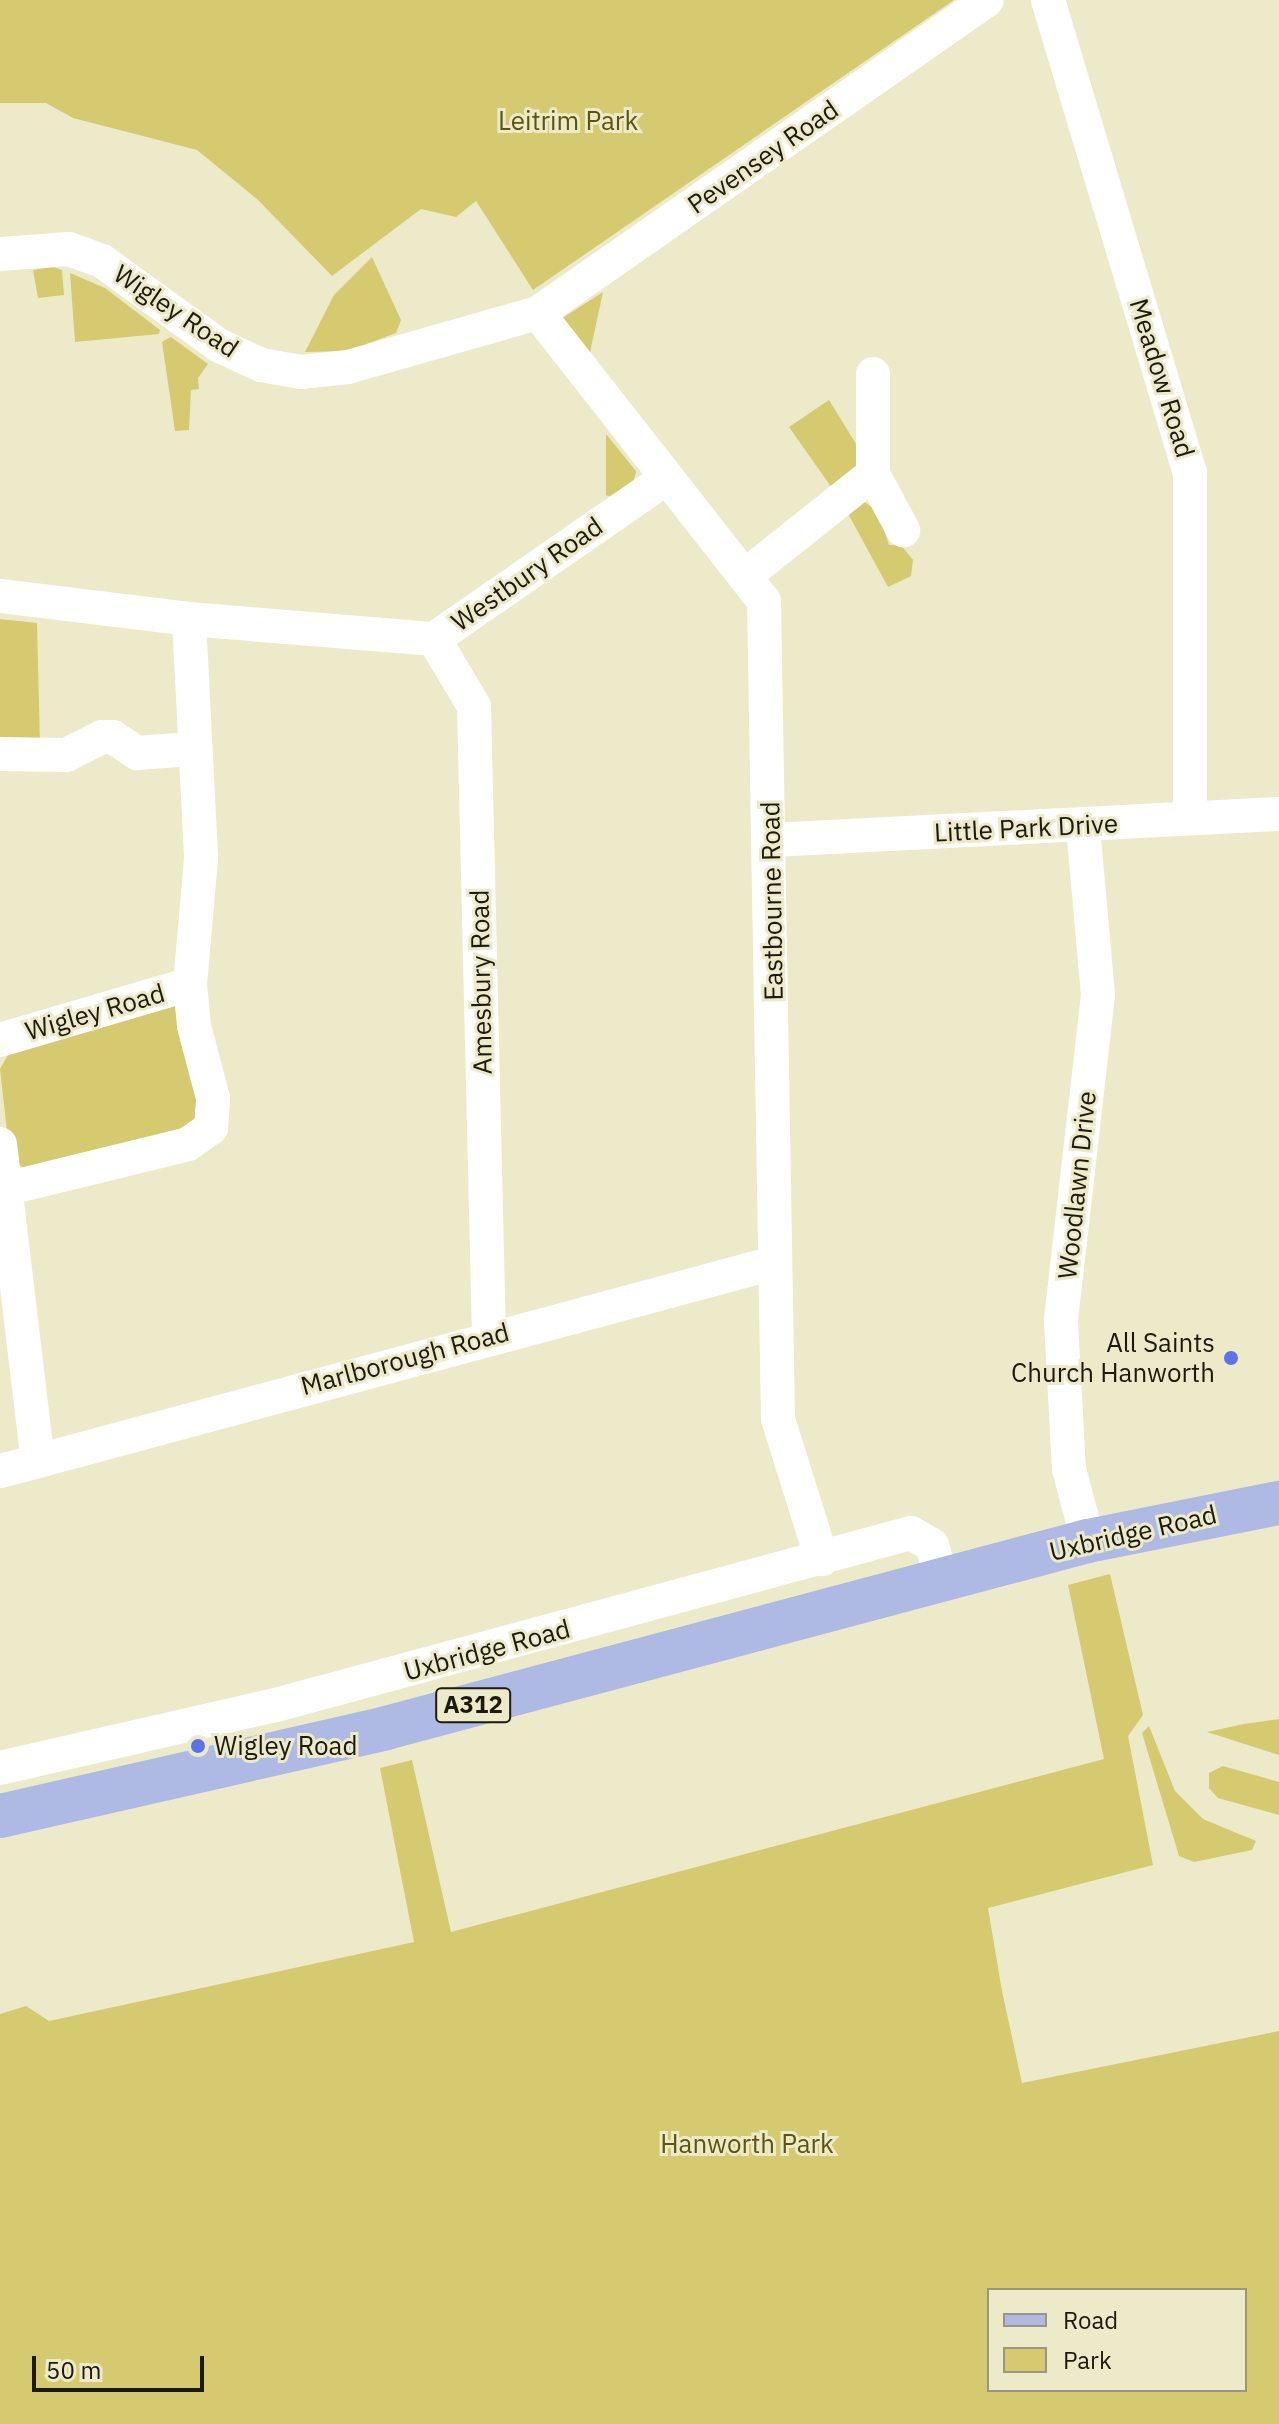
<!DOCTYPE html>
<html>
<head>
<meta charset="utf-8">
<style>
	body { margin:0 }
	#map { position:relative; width:1279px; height:2424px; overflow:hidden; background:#edeaca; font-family:"IBM Plex Sans",sans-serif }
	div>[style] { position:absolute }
	.green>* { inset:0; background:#d5ca6f }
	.minor>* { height:34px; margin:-17px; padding:0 17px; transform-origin:17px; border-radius:17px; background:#fff }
	.major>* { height:44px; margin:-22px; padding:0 22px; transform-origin:22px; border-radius:22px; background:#afbae4 }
	.dots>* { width:22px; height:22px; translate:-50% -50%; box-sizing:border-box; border:4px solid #edeaca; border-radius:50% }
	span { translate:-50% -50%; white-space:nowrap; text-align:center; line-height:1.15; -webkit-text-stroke:6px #edeaca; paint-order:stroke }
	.shield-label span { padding:2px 6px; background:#edeaca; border:2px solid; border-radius:6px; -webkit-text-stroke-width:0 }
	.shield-label { font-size:24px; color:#1c1a0f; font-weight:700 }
	.park-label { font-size:26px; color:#5e550c }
	.street-label { font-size:26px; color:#1c1a0f }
	.poi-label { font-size:26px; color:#1c1a0f }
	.right { translate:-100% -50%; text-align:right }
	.left { translate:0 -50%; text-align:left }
	.legend { position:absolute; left:987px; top:2288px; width:260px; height:104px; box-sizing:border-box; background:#edeaca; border:2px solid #99977f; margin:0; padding:10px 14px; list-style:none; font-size:24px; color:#1c1a0f }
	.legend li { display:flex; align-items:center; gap:16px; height:40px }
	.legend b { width:40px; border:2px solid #99977f }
	.scale { position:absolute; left:32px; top:2356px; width:172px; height:36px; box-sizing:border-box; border:4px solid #1c1a0f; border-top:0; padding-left:10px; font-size:24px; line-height:28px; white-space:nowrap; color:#1c1a0f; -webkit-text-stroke:6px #edeaca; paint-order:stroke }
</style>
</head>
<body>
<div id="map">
	<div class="green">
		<i style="clip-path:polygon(0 0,954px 0,533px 290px,476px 201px,456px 217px,421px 209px,332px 276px,257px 199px,197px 150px,73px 118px,46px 103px,0 103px)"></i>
		<i style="clip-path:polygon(372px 257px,401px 320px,396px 333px,348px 351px,305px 352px,334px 295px)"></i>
		<i style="clip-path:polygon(53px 267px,62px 270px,64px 295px,38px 298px,33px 270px)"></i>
		<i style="clip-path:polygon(70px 273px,105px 288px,160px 330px,159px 334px,75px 342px)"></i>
		<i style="clip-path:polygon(603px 292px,589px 357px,561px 319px)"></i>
		<i style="clip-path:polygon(171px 337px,208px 364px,198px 378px,199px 389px,191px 390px,189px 430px,175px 431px,162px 342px)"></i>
		<i style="clip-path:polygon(829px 400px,866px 460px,834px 491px,789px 427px)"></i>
		<i style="clip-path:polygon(606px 434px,636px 471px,634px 481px,613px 498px,606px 495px)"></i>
		<i style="clip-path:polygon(861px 499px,879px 513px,889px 545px,901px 545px,913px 560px,911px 576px,888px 587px,845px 508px)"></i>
		<i style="clip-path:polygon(0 619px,37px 623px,40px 745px,0 746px)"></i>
		<i style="clip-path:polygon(175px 1006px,201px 1098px,194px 1125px,26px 1170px,10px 1158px,0 1069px,8px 1055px)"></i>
		<i style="clip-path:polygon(evenodd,1110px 1574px,1143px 1715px,1128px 1736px,1153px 1865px,988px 1908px,1002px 1991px,1022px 2083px,1279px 2031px,1279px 2424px,0 2424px,0 2014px,26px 2006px,49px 2021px,414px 1942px,380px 1768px,412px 1760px,451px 1932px,1104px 1759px,1068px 1585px,1110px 1574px,1245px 2290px,1245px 2390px,989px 2390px,989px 2290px,1245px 2290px)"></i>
		<i style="clip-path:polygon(1279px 1719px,1279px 1755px,1207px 1732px,1244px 1724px)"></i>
		<i style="clip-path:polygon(1149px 1726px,1175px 1791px,1203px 1819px,1256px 1841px,1252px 1850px,1194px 1862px,1179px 1856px,1142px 1733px)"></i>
		<i style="clip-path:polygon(1223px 1766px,1279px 1782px,1279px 1815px,1218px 1798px,1209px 1788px,1209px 1773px)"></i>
	</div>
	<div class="minor">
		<i style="left:1048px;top:0;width:493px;rotate:73.3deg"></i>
		<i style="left:1190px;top:472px;width:345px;rotate:90deg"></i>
		<i style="left:0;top:254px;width:69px;rotate:-4.1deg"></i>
		<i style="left:69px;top:249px;width:35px;rotate:20deg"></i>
		<i style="left:102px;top:261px;width:143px;rotate:35.9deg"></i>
		<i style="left:218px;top:345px;width:47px;rotate:24.9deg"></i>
		<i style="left:261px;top:365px;width:41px;rotate:9.9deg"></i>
		<i style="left:301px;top:372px;width:47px;rotate:-6.1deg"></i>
		<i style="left:348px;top:367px;width:198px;rotate:-15.9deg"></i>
		<i style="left:538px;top:313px;width:547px;rotate:-34.88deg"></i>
		<i style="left:538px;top:313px;width:366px;rotate:51.9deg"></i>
		<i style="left:764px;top:601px;width:818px;rotate:89.02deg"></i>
		<i style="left:778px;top:1419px;width:147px;rotate:72.6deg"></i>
		<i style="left:873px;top:474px;width:64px;rotate:61.8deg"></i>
		<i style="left:746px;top:575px;width:162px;rotate:-38.5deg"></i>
		<i style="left:873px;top:474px;width:100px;rotate:-90deg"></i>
		<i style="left:0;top:596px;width:190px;rotate:6.9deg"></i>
		<i style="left:189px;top:619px;width:240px;rotate:87.1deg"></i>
		<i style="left:201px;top:859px;width:125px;rotate:95deg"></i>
		<i style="left:190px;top:984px;width:198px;rotate:163.6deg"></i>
		<i style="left:189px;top:619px;width:246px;rotate:4.7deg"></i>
		<i style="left:434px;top:639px;width:281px;rotate:-34.7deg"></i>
		<i style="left:434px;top:639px;width:78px;rotate:59.2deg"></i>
		<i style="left:474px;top:706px;width:630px;rotate:88.64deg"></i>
		<i style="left:0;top:754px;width:66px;rotate:0.9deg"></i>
		<i style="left:66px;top:755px;width:40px;rotate:-26.6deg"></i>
		<i style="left:102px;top:737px;width:11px"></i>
		<i style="left:113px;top:737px;width:29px;rotate:34deg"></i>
		<i style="left:137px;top:753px;width:55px;rotate:-4.2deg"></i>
		<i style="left:1083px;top:827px;width:169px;rotate:84.9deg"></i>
		<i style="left:1098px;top:995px;width:329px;rotate:96.5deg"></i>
		<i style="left:1061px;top:1322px;width:147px;rotate:86.9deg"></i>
		<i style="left:1069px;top:1469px;width:74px;rotate:75.2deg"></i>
		<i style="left:772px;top:840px;width:508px;rotate:-2.94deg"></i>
		<i style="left:0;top:1144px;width:319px;rotate:83.2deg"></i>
		<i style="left:38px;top:1461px;width:39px;rotate:165deg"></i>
		<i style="left:5px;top:1189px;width:188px;rotate:-13.8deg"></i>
		<i style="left:188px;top:1144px;width:28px;rotate:-35deg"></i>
		<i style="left:211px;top:1128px;width:30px;rotate:-86deg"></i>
		<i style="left:213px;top:1098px;width:74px;rotate:-104.8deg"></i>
		<i style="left:194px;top:1026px;width:42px;rotate:-95.4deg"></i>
		<i style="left:38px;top:1461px;width:762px;rotate:-15.06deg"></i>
		<i style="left:0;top:1768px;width:283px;rotate:-12.9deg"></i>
		<i style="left:276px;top:1705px;width:658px;rotate:-15.16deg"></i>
		<i style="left:911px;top:1533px;width:24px;rotate:30deg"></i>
		<i style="left:932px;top:1545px;width:36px;rotate:74deg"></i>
	</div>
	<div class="major">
		<i style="left:0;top:1816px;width:396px;rotate:-12.8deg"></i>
		<i style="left:386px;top:1728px;width:726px;rotate:-14.92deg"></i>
		<i style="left:1088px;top:1541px;width:195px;rotate:-11.3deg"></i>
	</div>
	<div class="dots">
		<i style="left:1231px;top:1358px;background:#5c72e9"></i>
		<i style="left:198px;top:1746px;background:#5c72e9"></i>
	</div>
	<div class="shield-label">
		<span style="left:473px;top:1705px">A312</span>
	</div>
	<div class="park-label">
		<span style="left:568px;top:121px">Leitrim Park</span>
		<span style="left:747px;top:2144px">Hanworth Park</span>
	</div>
	<div class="street-label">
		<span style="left:763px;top:157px;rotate:-35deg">Pevensey Road</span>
		<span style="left:176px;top:311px;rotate:34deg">Wigley Road</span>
		<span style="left:1162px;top:378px;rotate:73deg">Meadow Road</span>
		<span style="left:527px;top:574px;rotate:-35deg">Westbury Road</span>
		<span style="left:1026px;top:828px;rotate:-3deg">Little Park Drive</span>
		<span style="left:772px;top:901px;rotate:-91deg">Eastbourne Road</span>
		<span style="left:481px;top:982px;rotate:-91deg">Amesbury Road</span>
		<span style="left:95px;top:1012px;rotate:-16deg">Wigley Road</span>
		<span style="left:1077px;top:1185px;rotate:-84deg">Woodlawn Drive</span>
		<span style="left:405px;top:1359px;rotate:-15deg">Marlborough Road</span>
		<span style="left:1133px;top:1533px;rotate:-13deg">Uxbridge Road</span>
		<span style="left:487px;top:1650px;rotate:-15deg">Uxbridge Road</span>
	</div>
	<div class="poi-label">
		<span class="right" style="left:1215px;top:1358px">All Saints<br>Church Hanworth</span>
		<span class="left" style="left:214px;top:1746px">Wigley Road</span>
	</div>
	<ul class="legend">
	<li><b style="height:10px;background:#afbae4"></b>Road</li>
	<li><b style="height:22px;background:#d5ca6f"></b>Park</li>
	</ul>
	<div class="scale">50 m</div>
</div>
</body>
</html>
